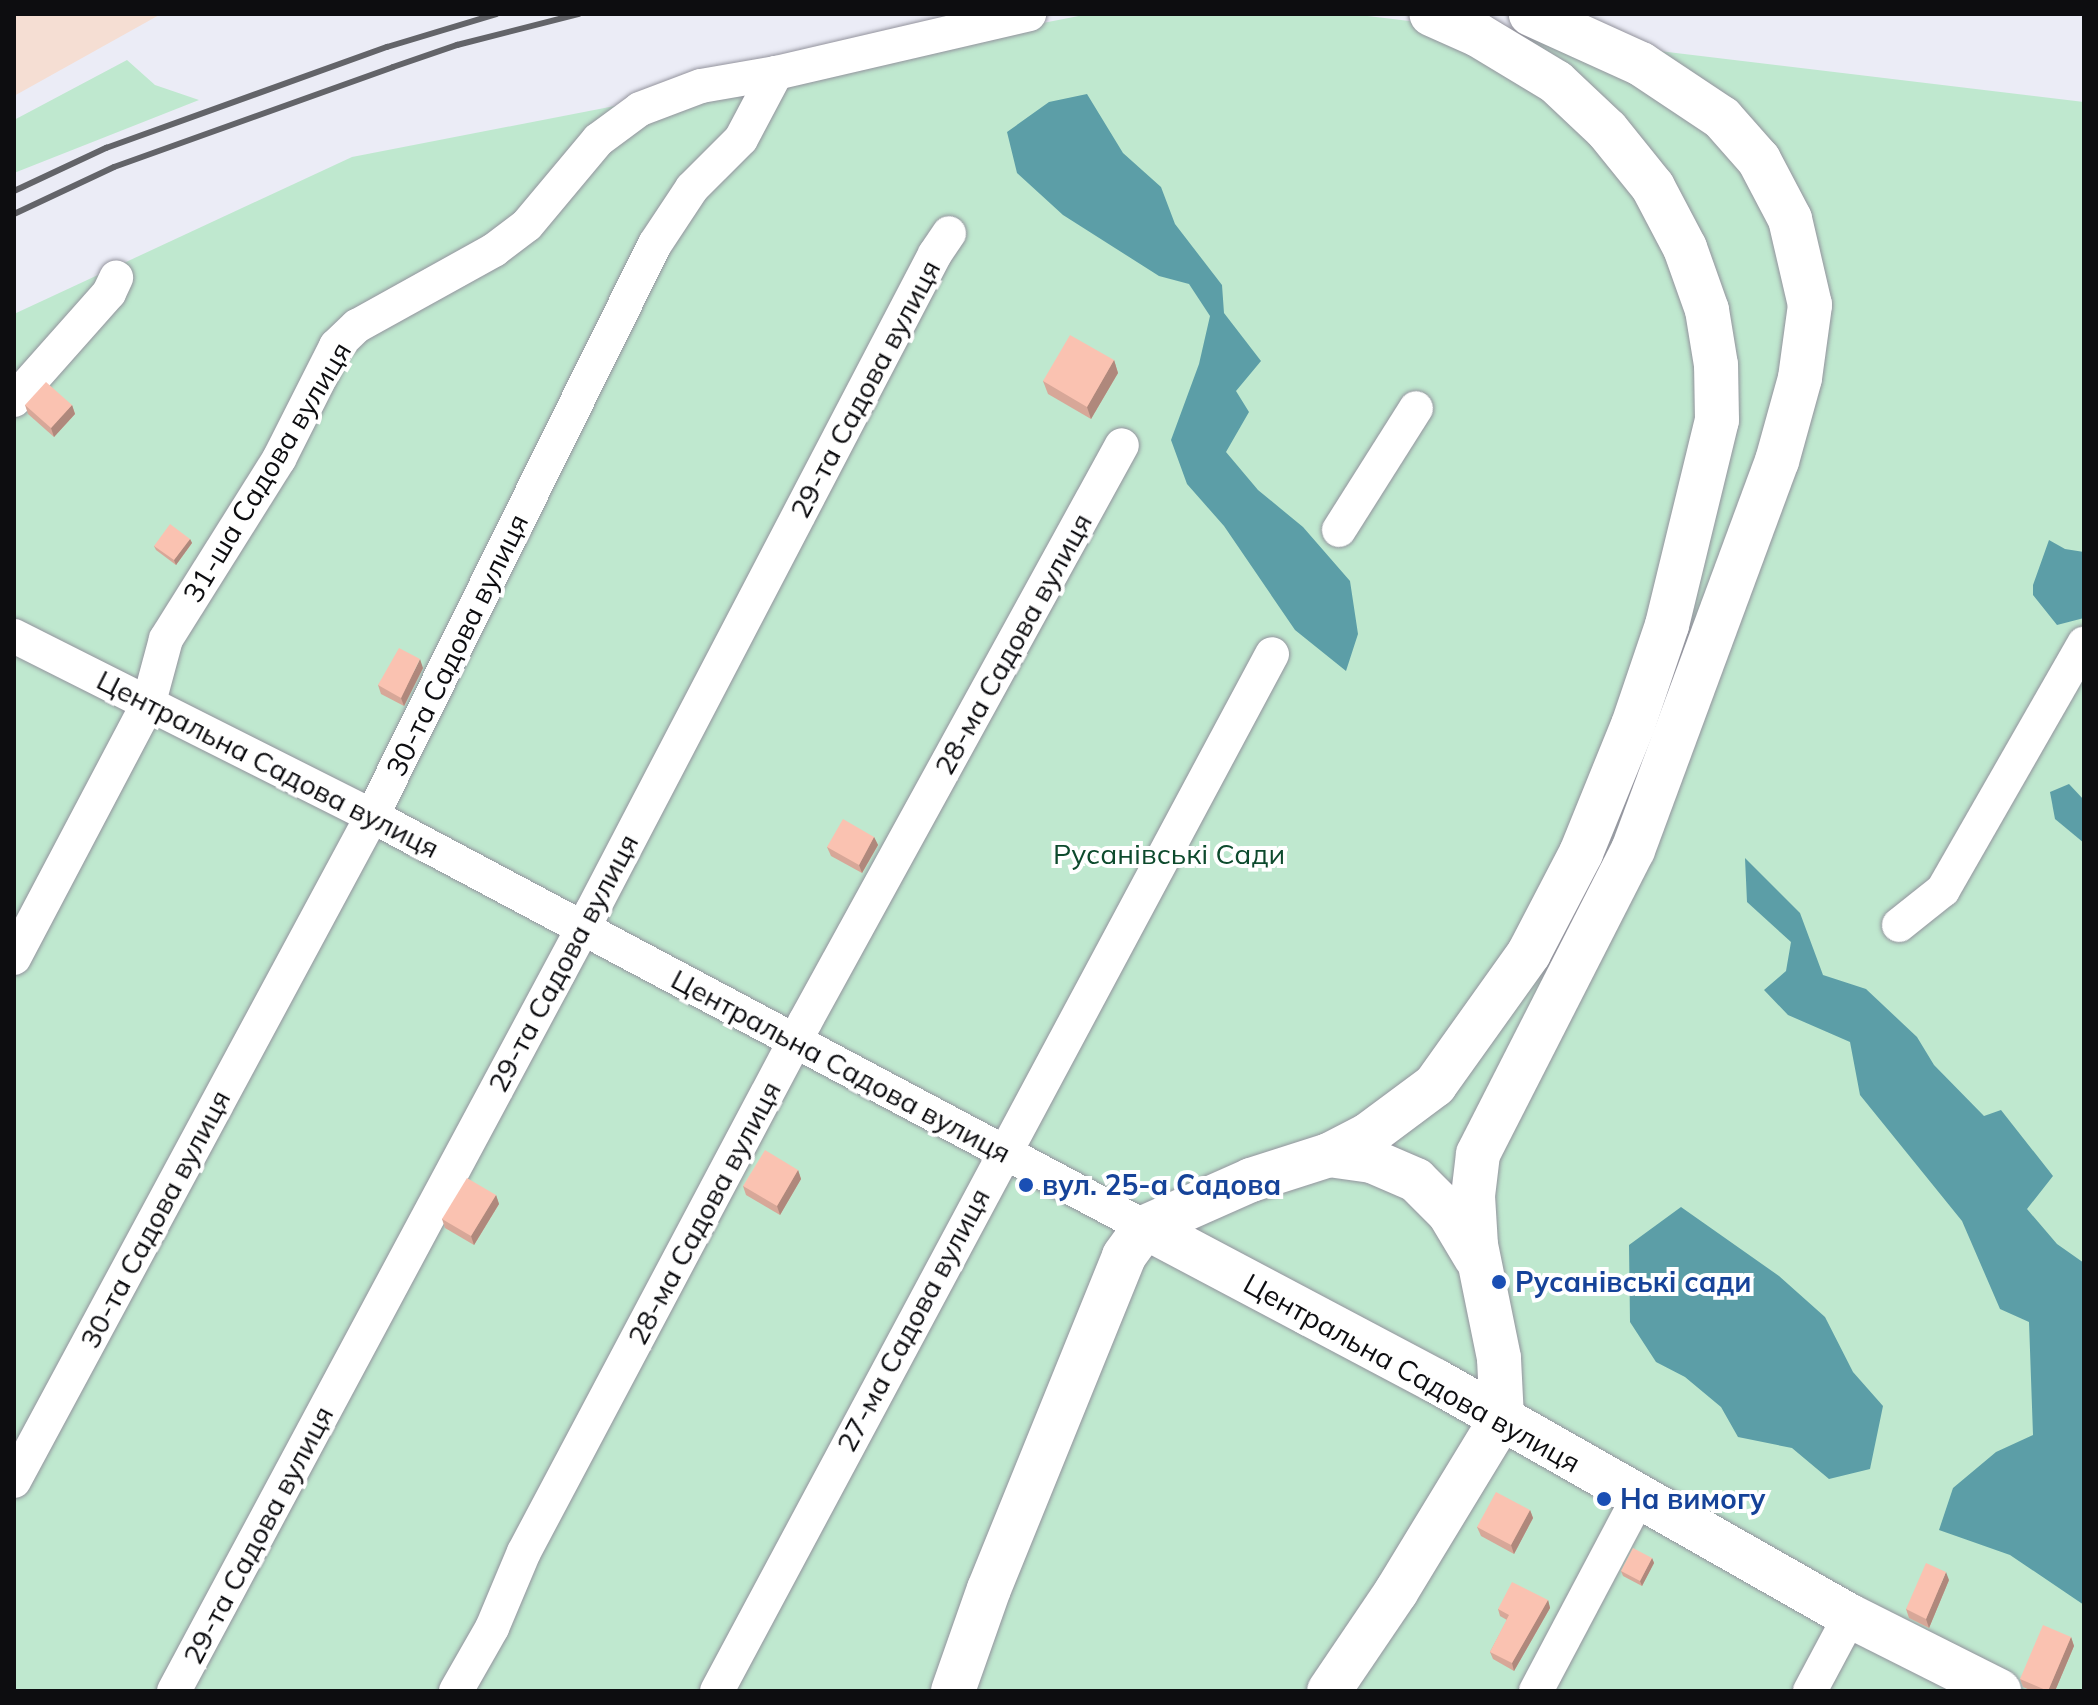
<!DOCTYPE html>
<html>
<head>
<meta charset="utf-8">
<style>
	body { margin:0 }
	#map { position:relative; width:2098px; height:1705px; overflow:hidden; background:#ebecf6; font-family:Mulish,sans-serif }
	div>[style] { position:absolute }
	.industrial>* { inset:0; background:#f5ded3 }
	.green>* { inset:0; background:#bfe8cf }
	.water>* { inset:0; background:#5c9ea7 }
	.roads { filter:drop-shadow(0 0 2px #93939d) drop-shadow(0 0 2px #93939d) }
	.minor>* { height:34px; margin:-17px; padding:0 17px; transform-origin:17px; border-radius:17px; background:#fff }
	.major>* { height:44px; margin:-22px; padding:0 22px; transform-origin:22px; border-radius:22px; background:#fff }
	.rail>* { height:6px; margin:-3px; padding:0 3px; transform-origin:3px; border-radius:3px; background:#636469 }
	.wall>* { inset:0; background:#d7a798 }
	.shaded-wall>* { inset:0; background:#af887c }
	.building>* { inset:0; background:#fac2b1 }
	.dots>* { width:22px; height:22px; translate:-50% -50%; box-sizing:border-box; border:4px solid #fff; border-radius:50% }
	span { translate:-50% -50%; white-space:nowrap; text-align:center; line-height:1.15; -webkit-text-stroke:8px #fff; paint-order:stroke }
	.street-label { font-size:28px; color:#0d0d10 }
	.park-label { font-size:28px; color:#0d4a2d }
	.transit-label { font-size:28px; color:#164399; font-weight:700 }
	.left { translate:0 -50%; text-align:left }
	.frame { position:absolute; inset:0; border:16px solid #0d0d10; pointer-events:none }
</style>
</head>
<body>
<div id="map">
	<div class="industrial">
		<i style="clip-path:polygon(14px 14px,161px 14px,14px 96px)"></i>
	</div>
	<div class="green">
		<i style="clip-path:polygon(1089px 14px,1351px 14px,2084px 102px,2084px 1691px,14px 1691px,14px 314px,352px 157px)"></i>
		<i style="clip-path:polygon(127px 60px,155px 85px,199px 100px,14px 173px,14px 120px)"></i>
	</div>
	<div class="water">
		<i style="clip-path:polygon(1087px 94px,1123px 153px,1161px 187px,1175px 224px,1222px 285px,1224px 313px,1261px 361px,1236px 391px,1249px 412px,1226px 452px,1258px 490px,1303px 527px,1350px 581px,1358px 634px,1346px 671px,1295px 630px,1224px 526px,1187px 484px,1171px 440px,1199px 364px,1210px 316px,1189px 284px,1159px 276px,1063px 215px,1017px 173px,1007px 132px,1049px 102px)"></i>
		<i style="clip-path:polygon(2049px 540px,2065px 549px,2084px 552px,2084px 618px,2057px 625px,2033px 595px,2033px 585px)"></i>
		<i style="clip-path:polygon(2069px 784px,2084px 800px,2084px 843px,2055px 819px,2050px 792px)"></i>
		<i style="clip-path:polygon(1745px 858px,1800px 913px,1823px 975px,1866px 989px,1917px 1037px,1934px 1065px,1984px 1116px,2001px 1110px,2053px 1176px,2027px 1209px,2057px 1244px,2084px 1263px,2084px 1605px,2010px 1555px,1939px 1530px,1953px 1488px,1996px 1452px,2033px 1435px,2029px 1322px,2000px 1309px,1962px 1221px,1860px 1095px,1850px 1042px,1788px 1015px,1764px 990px,1786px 971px,1791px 942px,1747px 902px)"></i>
		<i style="clip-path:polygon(1681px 1207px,1779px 1276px,1825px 1317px,1853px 1372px,1883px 1406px,1870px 1469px,1829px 1479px,1792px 1448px,1738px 1437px,1721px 1407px,1685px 1377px,1656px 1362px,1630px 1322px,1629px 1245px)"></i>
	</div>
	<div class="roads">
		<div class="minor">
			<i style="left:14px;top:400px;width:143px;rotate:-48.4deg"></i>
			<i style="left:109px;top:293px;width:17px;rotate:-65deg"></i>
			<i style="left:1339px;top:530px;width:144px;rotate:-57.7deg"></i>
			<i style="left:14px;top:636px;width:401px;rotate:26.7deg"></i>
			<i style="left:372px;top:816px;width:875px;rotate:28deg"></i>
			<i style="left:1899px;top:925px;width:56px;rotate:-38.5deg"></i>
			<i style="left:1943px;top:890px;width:284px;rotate:-60.2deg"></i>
			<i style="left:14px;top:958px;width:289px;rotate:-62.2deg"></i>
			<i style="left:149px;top:702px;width:65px;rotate:-74.9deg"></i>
			<i style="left:166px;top:639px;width:213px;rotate:-57.9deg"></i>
			<i style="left:279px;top:459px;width:127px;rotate:-63.2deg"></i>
			<i style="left:336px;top:346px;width:29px;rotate:-44deg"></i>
			<i style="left:357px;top:326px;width:157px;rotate:-29deg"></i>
			<i style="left:494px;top:250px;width:41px;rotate:-37.1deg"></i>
			<i style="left:527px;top:225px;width:111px;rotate:-50.1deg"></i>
			<i style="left:598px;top:140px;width:52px;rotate:-36.4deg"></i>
			<i style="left:640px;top:109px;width:65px;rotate:-20.7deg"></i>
			<i style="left:701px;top:86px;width:76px;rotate:-9.8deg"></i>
			<i style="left:776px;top:73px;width:260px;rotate:-13.1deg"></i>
			<i style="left:14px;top:1481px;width:755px;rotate:-61.7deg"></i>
			<i style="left:372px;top:816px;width:638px;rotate:-63.68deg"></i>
			<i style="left:655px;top:244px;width:67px;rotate:-56.5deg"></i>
			<i style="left:692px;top:188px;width:69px;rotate:-45deg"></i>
			<i style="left:741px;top:139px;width:75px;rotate:-62.1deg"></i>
			<i style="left:174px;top:1691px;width:885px;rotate:-61.81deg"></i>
			<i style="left:592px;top:911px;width:741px;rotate:-62.43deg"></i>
			<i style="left:935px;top:254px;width:25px;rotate:-56deg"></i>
			<i style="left:456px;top:1691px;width:73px;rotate:-60.3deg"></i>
			<i style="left:492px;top:1628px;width:82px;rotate:-67.2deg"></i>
			<i style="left:524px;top:1552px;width:600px;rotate:-62.07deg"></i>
			<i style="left:805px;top:1022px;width:658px;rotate:-61.22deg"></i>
			<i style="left:717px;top:1691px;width:1176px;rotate:-61.84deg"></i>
			<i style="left:1536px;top:1691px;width:218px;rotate:-62.1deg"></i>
			<i style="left:1810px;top:1691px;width:85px;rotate:-61.9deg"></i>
		</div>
		<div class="major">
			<i style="left:1329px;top:1155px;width:43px;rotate:7.9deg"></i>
			<i style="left:1372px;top:1161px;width:48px;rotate:23.4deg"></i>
			<i style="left:1416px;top:1180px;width:47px;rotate:45deg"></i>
			<i style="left:1449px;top:1213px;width:52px;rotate:59deg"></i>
			<i style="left:1145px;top:1227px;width:329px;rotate:27.9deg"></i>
			<i style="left:1436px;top:1381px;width:476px;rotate:29.6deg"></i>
			<i style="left:1850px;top:1616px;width:167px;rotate:26.7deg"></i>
			<i style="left:953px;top:1691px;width:108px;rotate:-70.6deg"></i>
			<i style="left:989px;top:1589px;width:359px;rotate:-67.9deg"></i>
			<i style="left:1124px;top:1256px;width:36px;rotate:-54deg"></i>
			<i style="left:1145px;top:1227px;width:116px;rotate:-23.9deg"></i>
			<i style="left:1251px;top:1180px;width:82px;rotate:-17.8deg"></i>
			<i style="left:1329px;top:1155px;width:44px;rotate:-27.1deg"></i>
			<i style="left:1368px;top:1135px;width:84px;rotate:-36.7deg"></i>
			<i style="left:1435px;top:1085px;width:162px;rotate:-54.5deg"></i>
			<i style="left:1529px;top:953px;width:113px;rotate:-62.5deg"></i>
			<i style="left:1581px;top:853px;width:138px;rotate:-67.9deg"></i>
			<i style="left:1633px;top:725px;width:106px;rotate:-71.2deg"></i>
			<i style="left:1667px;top:625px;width:211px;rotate:-76.3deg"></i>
			<i style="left:1717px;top:420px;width:55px;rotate:-91deg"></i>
			<i style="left:1716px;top:365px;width:56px;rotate:-99.3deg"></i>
			<i style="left:1707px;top:310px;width:66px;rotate:-109.5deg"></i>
			<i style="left:1685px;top:248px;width:69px;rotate:-117.7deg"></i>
			<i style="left:1653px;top:187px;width:73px;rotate:-128.9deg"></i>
			<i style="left:1607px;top:130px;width:70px;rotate:-136.7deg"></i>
			<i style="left:1556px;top:82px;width:91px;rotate:-148.9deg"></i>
			<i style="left:1478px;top:35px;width:51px;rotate:-155.9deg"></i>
			<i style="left:1329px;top:1691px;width:120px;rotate:-55.9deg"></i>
			<i style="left:1396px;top:1592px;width:204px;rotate:-58.7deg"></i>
			<i style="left:1502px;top:1418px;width:60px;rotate:-92.9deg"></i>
			<i style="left:1499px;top:1358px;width:115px;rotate:-101.5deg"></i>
			<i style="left:1476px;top:1245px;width:49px;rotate:-93.5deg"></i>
			<i style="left:1473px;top:1196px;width:42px;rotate:-83.2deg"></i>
			<i style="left:1478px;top:1154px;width:341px;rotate:-63deg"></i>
			<i style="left:1633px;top:850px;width:415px;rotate:-69.7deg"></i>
			<i style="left:1777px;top:461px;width:86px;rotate:-74.5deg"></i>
			<i style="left:1800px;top:378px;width:74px;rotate:-82.2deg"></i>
			<i style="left:1810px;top:305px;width:88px;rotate:-103.1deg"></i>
			<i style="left:1790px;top:219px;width:67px;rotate:-117.7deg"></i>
			<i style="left:1759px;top:160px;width:56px;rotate:-131.4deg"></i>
			<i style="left:1722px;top:118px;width:97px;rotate:-146.3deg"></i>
			<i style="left:1641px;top:64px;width:121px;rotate:-155.6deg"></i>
		</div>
	</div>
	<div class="rail">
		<i style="left:14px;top:191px;width:102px;rotate:-25.1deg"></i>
		<i style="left:106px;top:148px;width:299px;rotate:-19.8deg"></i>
		<i style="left:387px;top:47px;width:114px;rotate:-16.8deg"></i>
		<i style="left:14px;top:214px;width:110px;rotate:-25.2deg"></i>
		<i style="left:114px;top:167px;width:296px;rotate:-19.7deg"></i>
		<i style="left:393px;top:67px;width:68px;rotate:-19deg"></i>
		<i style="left:457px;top:45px;width:126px;rotate:-14.3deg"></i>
	</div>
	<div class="wall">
		<i style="clip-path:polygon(1114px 360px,1118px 373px,1091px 419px,1048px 394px,1043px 381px)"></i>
		<i style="clip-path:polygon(25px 405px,72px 405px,75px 414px,54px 437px,28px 414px)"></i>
		<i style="clip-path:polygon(190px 539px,192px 543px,176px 565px,156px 550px,154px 546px)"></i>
		<i style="clip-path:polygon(423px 668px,404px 706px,381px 694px,378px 685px)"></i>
		<i style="clip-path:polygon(874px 837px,878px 845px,862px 873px,831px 856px,827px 847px)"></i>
		<i style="clip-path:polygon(798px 1170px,801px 1179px,780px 1215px,746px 1195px,743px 1186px)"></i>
		<i style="clip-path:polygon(496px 1195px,499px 1204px,474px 1245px,445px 1228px,442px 1219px)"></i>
		<i style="clip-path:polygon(1530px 1510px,1533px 1518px,1514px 1554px,1481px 1536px,1477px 1527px)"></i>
		<i style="clip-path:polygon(1652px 1558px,1654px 1563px,1642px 1586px,1623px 1576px,1621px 1571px)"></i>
		<i style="clip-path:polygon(1949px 1580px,1929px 1628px,1909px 1618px,1906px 1609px)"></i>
		<i style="clip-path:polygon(1548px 1600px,1550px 1608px,1514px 1671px,1493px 1659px,1490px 1652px,1507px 1620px,1500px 1616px,1498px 1609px)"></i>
		<i style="clip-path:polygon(2071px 1637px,2074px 1646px,2055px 1691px,2032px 1691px,2023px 1687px,2020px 1679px)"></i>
	</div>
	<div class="shaded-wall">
		<i style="clip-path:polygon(1114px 360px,1118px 373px,1091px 419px,1087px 407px)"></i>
		<i style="clip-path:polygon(72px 405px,75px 414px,54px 437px,51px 428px)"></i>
		<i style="clip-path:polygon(190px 539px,192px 543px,176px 565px,174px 560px)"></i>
		<i style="clip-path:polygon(420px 659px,423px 668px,404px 706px,401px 698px)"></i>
		<i style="clip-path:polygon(874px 837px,878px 845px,862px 873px,859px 865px)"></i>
		<i style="clip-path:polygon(798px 1170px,801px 1179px,780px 1215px,777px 1206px)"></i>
		<i style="clip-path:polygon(496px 1195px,499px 1204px,474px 1245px,471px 1236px)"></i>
		<i style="clip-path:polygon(1530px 1510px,1533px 1518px,1514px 1554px,1511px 1545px)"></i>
		<i style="clip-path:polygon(1652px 1558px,1654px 1563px,1642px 1586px,1640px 1581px)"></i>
		<i style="clip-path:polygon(1946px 1572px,1949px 1580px,1929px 1628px,1926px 1619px)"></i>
		<i style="clip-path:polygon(1548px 1600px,1550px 1608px,1514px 1671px,1512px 1663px)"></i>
		<i style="clip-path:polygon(2071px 1637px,2074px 1646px,2055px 1691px,2048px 1691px)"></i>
	</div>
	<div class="building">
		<i style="clip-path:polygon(1070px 335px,1114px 360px,1087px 407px,1043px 381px)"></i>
		<i style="clip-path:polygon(46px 382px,72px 405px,51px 428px,25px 405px)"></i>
		<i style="clip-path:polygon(170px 524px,190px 539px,174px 560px,154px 546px)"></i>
		<i style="clip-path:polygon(399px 648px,420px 659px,401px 698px,378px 685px)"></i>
		<i style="clip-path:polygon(843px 819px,874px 837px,859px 865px,827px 847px)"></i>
		<i style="clip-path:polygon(765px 1150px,798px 1170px,777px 1206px,743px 1186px)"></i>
		<i style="clip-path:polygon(467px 1178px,496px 1195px,471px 1236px,442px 1219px)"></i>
		<i style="clip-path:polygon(1496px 1492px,1530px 1510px,1511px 1545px,1477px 1527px)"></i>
		<i style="clip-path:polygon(1633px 1548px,1652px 1558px,1640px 1581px,1621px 1571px)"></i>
		<i style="clip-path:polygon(1926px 1563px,1946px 1572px,1926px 1619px,1906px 1609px)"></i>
		<i style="clip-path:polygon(1512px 1582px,1548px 1600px,1512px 1663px,1490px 1652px,1509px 1615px,1498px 1609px)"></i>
		<i style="clip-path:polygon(2043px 1625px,2071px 1637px,2048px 1691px,2020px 1679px)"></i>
	</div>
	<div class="dots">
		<i style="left:1026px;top:1185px;background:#1a4fb4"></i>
		<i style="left:1499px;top:1282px;background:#1a4fb4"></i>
		<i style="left:1604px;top:1499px;background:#1a4fb4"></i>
	</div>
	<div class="street-label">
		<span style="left:865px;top:389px;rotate:-62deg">29-та Садова вулиця</span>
		<span style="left:267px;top:472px;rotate:-59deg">31-ша Садова вулиця</span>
		<span style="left:1013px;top:644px;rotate:-61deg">28-ма Садова вулиця</span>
		<span style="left:457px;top:645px;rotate:-64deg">30-та Садова вулиця</span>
		<span style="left:268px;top:764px;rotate:27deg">Центральна Садова вулиця</span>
		<span style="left:563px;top:963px;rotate:-62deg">29-та Садова вулиця</span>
		<span style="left:841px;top:1066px;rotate:28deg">Центральна Садова вулиця</span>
		<span style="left:704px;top:1213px;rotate:-62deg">28-ма Садова вулиця</span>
		<span style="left:155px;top:1219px;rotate:-62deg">30-та Садова вулиця</span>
		<span style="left:913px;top:1320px;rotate:-62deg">27-ма Садова вулиця</span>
		<span style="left:1412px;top:1373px;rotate:29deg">Центральна Садова вулиця</span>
		<span style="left:258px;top:1535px;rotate:-62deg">29-та Садова вулиця</span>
	</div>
	<div class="park-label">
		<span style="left:1169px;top:854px">Русанівські Сади</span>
	</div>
	<div class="transit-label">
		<span class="left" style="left:1042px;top:1185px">вул. 25-а Садова</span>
		<span class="left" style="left:1515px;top:1282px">Русанівські сади</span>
		<span class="left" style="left:1620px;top:1499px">На вимогу</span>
	</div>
	<div class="frame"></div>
</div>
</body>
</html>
